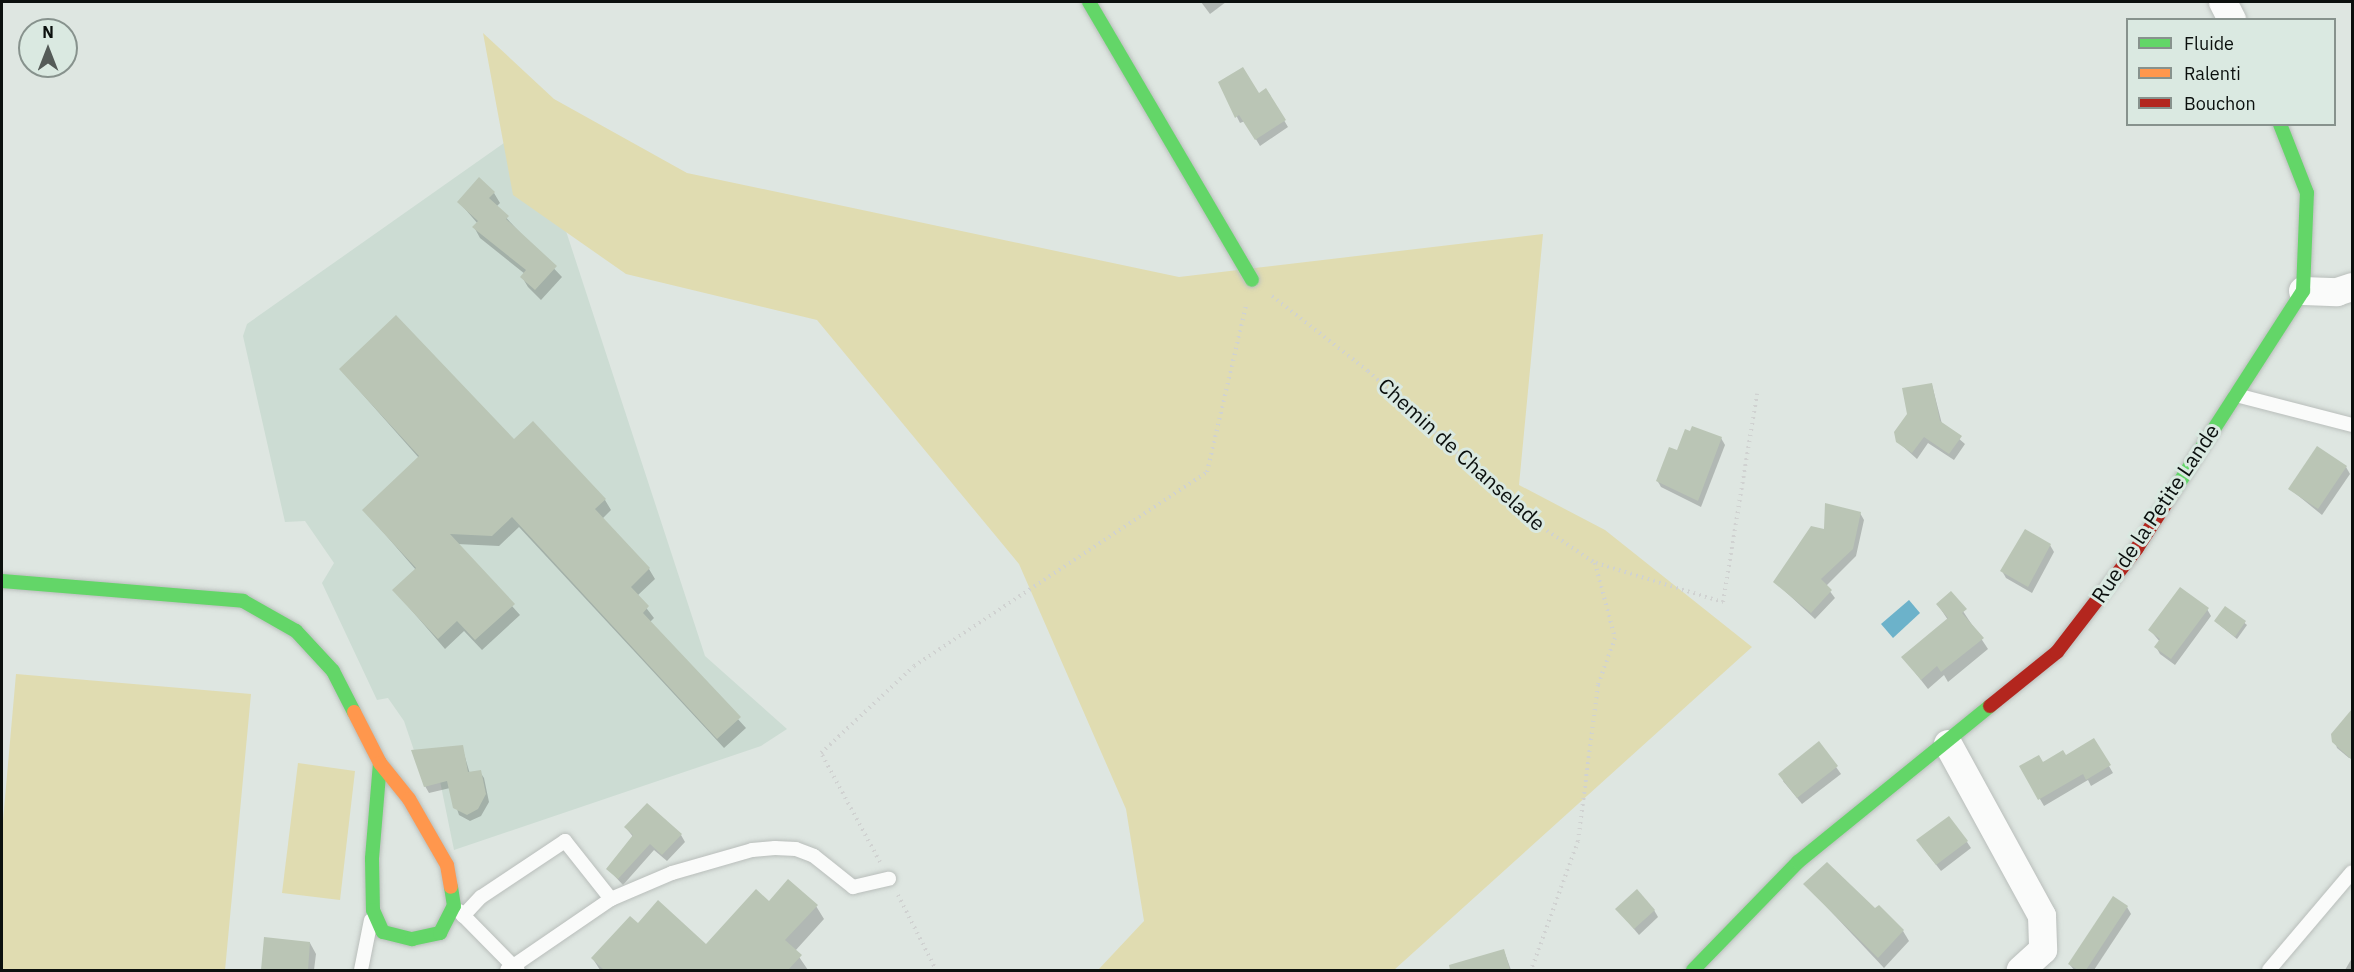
<!DOCTYPE html>
<html>
<head>
<meta charset="utf-8">
<style>
	body { margin:0 }
	#map { position:relative; width:2354px; height:972px; overflow:hidden; background:#dee6e1; font-family:"IBM Plex Sans",sans-serif }
	div>[style] { position:absolute }
	.built>* { inset:0; background:#ccdcd3 }
	.green>* { inset:0; background:#e0dcb1 }
	.water>* { inset:0; background:#6cb2ca }
	.shadow>* { inset:0; background:#0003 }
	.building>* { inset:0; background:#bac5b5 }
	.path>* { height:4px; margin-top:-2px; transform-origin:0; background:repeating-linear-gradient(90deg,#d0d2d1 0 1.5px,transparent 0 6px) }
	.roads { filter:drop-shadow(0 0 2px #b9bebb) drop-shadow(0 0 2px #b9bebb) }
	.lane>* { height:14px; margin:-7px; padding:0 7px; transform-origin:7px; border-radius:7px; background:#fafbfa }
	.street>* { height:28px; margin:-14px; padding:0 14px; transform-origin:14px; border-radius:14px; background:#fafbfa }
	.fast>* { height:14px; margin:-7px; padding:0 7px; transform-origin:7px; border-radius:7px; background:#63d668 }
	.slow>* { height:14px; margin:-7px; padding:0 7px; transform-origin:7px; border-radius:7px; background:#ff974d }
	.jam>* { height:14px; margin:-7px; padding:0 7px; transform-origin:7px; border-radius:7px; background:#b3261e }
	span { translate:-50% -50%; white-space:nowrap; text-align:center; line-height:1.15; -webkit-text-stroke:6px #dae9e1; paint-order:stroke }
	.street-label { font-size:21px; color:#0b100e }
	.frame { position:absolute; inset:0; border:3px solid #0b100e; pointer-events:none }
	.legend { position:absolute; left:2126px; top:18px; width:210px; height:108px; box-sizing:border-box; background:#dae9e1; border:2px solid #87928d; margin:0; padding:8px 10px; list-style:none; font-size:18px; color:#0b100e }
	.legend li { display:flex; align-items:center; gap:12px; height:30px }
	.legend b { width:30px; border:2px solid #87928d }
	.north { position:absolute; left:18px; top:18px; width:60px; height:60px; box-sizing:border-box; background:#dae9e1; border:2px solid #87928d; border-radius:50%; rotate:0deg; font-size:16px; font-weight:700; line-height:24px; text-align:center; color:#0b100e }
	.north::after { content:''; display:block; margin:auto; width:21px; height:27px; background:#555b58; clip-path:polygon(50% 0,100% 100%,50% 72%,0 100%) }
</style>
</head>
<body>
<div id="map">
	<div class="built">
		<i style="clip-path:polygon(531px 124px,705px 656px,787px 729px,761px 746px,454px 850px,440px 781px,425px 783px,404px 721px,388px 698px,377px 700px,322px 583px,334px 563px,305px 521px,285px 522px,243px 336px,247px 324px)"></i>
	</div>
	<div class="green">
		<i style="clip-path:polygon(483px 33px,554px 99px,687px 173px,1179px 277px,1543px 234px,1519px 485px,1605px 530px,1752px 647px,1394px 970px,1098px 970px,1144px 921px,1126px 809px,1019px 564px,817px 320px,626px 274px,513px 195px)"></i>
		<i style="clip-path:polygon(16px 674px,251px 694px,225px 970px,2px 970px,2px 832px)"></i>
		<i style="clip-path:polygon(298px 763px,355px 771px,340px 900px,282px 893px)"></i>
	</div>
	<div class="water">
		<i style="clip-path:polygon(1909px 600px,1920px 613px,1893px 638px,1881px 624px)"></i>
	</div>
	<div class="shadow">
		<i style="clip-path:polygon(1201px 2px,1226px 2px,1210px 14px)"></i>
		<i style="clip-path:polygon(1220px 83px,1258px 95px,1266px 90px,1288px 127px,1260px 146px,1245px 121px,1240px 123px)"></i>
		<i style="clip-path:polygon(494px 193px,500px 203px,496px 207px,562px 277px,541px 300px,528px 287px,522px 277px,525px 274px,480px 238px,474px 227px,478px 224px,459px 202px)"></i>
		<i style="clip-path:polygon(341px 370px,514px 441px,533px 423px,605px 500px,611px 510px,602px 519px,649px 569px,655px 579px,637px 596px,654px 618px,650px 622px,746px 728px,724px 748px,519px 527px,499px 546px,457px 544px,520px 615px,482px 650px,464px 631px,445px 649px,394px 590px,416px 570px,364px 510px,419px 458px)"></i>
		<i style="clip-path:polygon(1932px 385px,1942px 424px,1965px 444px,1954px 460px,1928px 443px,1917px 459px,1898px 442px)"></i>
		<i style="clip-path:polygon(1721px 438px,1725px 445px,1701px 507px,1661px 487px,1657px 480px,1678px 452px)"></i>
		<i style="clip-path:polygon(2346px 467px,2350px 474px,2322px 515px,2290px 489px)"></i>
		<i style="clip-path:polygon(1860px 513px,1864px 520px,1856px 556px,1826px 586px,1835px 598px,1815px 619px,1775px 582px,1826px 531px)"></i>
		<i style="clip-path:polygon(2050px 545px,2054px 552px,2032px 593px,2006px 578px,2002px 571px)"></i>
		<i style="clip-path:polygon(1951px 593px,1988px 649px,1948px 682px,1944px 675px,1928px 689px,1903px 657px,1948px 620px,1938px 605px)"></i>
		<i style="clip-path:polygon(2226px 608px,2247px 625px,2237px 639px,2216px 622px)"></i>
		<i style="clip-path:polygon(2207px 609px,2211px 616px,2175px 665px,2160px 654px,2156px 647px,2160px 642px,2150px 630px)"></i>
		<i style="clip-path:polygon(2352px 711px,2352px 758px,2349px 758px,2337px 748px,2333px 734px)"></i>
		<i style="clip-path:polygon(2094px 740px,2113px 773px,2091px 786px,2088px 780px,2044px 806px,2021px 767px,2065px 757px)"></i>
		<i style="clip-path:polygon(1819px 743px,1841px 774px,1802px 804px,1783px 781px)"></i>
		<i style="clip-path:polygon(462px 747px,470px 774px,480px 772px,484px 778px,489px 802px,481px 816px,470px 821px,459px 815px,450px 788px,429px 793px,425px 786px)"></i>
		<i style="clip-path:polygon(626px 828px,681px 835px,685px 842px,667px 861px,654px 850px,623px 885px,608px 869px,634px 838px)"></i>
		<i style="clip-path:polygon(1967px 842px,1971px 848px,1941px 871px,1922px 847px)"></i>
		<i style="clip-path:polygon(1805px 884px,1875px 910px,1903px 931px,1909px 941px,1884px 968px)"></i>
		<i style="clip-path:polygon(769px 903px,816px 906px,824px 919px,795px 951px,808px 970px,600px 970px,593px 959px,638px 925px,706px 946px)"></i>
		<i style="clip-path:polygon(2127px 907px,2131px 914px,2094px 970px,2074px 970px,2070px 965px)"></i>
		<i style="clip-path:polygon(1617px 909px,1654px 910px,1658px 917px,1639px 935px)"></i>
		<i style="clip-path:polygon(265px 939px,310px 943px,316px 954px,314px 970px,262px 970px)"></i>
		<i style="clip-path:polygon(1504px 951px,1511px 970px,1467px 970px,1464px 962px)"></i>
		<i style="clip-path:polygon(2352px 958px,2352px 970px,2345px 970px)"></i>
	</div>
	<div class="building">
		<i style="clip-path:polygon(1243px 67px,1259px 93px,1266px 88px,1286px 120px,1255px 140px,1239px 115px,1235px 118px,1218px 82px)"></i>
		<i style="clip-path:polygon(479px 177px,495px 192px,489px 198px,509px 216px,506px 219px,557px 266px,535px 290px,520px 277px,526px 270px,472px 227px,478px 221px,457px 202px)"></i>
		<i style="clip-path:polygon(396px 315px,514px 439px,533px 421px,606px 499px,595px 509px,650px 568px,631px 587px,649px 606px,643px 613px,741px 717px,717px 739px,512px 517px,492px 536px,450px 534px,515px 604px,475px 640px,457px 621px,438px 639px,392px 590px,416px 568px,362px 510px,419px 456px,339px 369px)"></i>
		<i style="clip-path:polygon(1932px 383px,1940px 421px,1962px 436px,1949px 454px,1924px 437px,1912px 453px,1896px 442px,1894px 432px,1907px 414px,1902px 388px)"></i>
		<i style="clip-path:polygon(1692px 426px,1722px 437px,1698px 501px,1656px 481px,1669px 447px,1677px 450px,1685px 429px,1690px 431px)"></i>
		<i style="clip-path:polygon(2317px 446px,2347px 466px,2318px 509px,2288px 489px)"></i>
		<i style="clip-path:polygon(1825px 503px,1861px 512px,1853px 549px,1821px 579px,1832px 590px,1811px 613px,1773px 582px,1811px 526px,1824px 529px)"></i>
		<i style="clip-path:polygon(2025px 529px,2051px 544px,2028px 587px,2000px 571px)"></i>
		<i style="clip-path:polygon(2180px 587px,2209px 608px,2171px 659px,2154px 647px,2160px 639px,2148px 630px)"></i>
		<i style="clip-path:polygon(1951px 591px,1967px 609px,1962px 613px,1984px 638px,1941px 672px,1937px 666px,1921px 680px,1901px 657px,1948px 618px,1936px 604px)"></i>
		<i style="clip-path:polygon(2225px 606px,2246px 621px,2235px 637px,2214px 621px)"></i>
		<i style="clip-path:polygon(2352px 709px,2352px 760px,2332px 742px,2331px 734px)"></i>
		<i style="clip-path:polygon(2094px 738px,2111px 765px,2086px 780px,2083px 774px,2038px 800px,2019px 766px,2039px 755px,2043px 762px,2063px 750px,2066px 755px)"></i>
		<i style="clip-path:polygon(1819px 741px,1838px 766px,1797px 798px,1778px 774px)"></i>
		<i style="clip-path:polygon(463px 745px,468px 772px,481px 770px,486px 794px,478px 809px,467px 815px,453px 808px,447px 781px,424px 787px,411px 750px)"></i>
		<i style="clip-path:polygon(647px 803px,682px 834px,662px 855px,650px 844px,618px 879px,606px 869px,633px 835px,624px 827px)"></i>
		<i style="clip-path:polygon(1949px 816px,1968px 841px,1936px 865px,1916px 840px)"></i>
		<i style="clip-path:polygon(1827px 862px,1875px 908px,1879px 905px,1904px 930px,1878px 958px,1803px 884px)"></i>
		<i style="clip-path:polygon(788px 879px,818px 905px,785px 940px,802px 955px,788px 970px,604px 970px,591px 958px,630px 916px,638px 923px,658px 900px,706px 944px,756px 889px,769px 901px)"></i>
		<i style="clip-path:polygon(1637px 889px,1655px 910px,1634px 929px,1615px 909px)"></i>
		<i style="clip-path:polygon(2113px 896px,2128px 906px,2086px 970px,2078px 970px,2068px 964px)"></i>
		<i style="clip-path:polygon(264px 937px,310px 942px,308px 970px,261px 970px)"></i>
		<i style="clip-path:polygon(1504px 949px,1510px 970px,1450px 970px,1449px 965px)"></i>
	</div>
	<div class="path">
		<i style="left:1272px;top:296px;width:122px;rotate:38deg"></i>
		<i style="left:1368px;top:371px;width:216px;rotate:42.6deg"></i>
		<i style="left:1527px;top:517px;width:82px;rotate:34.1deg"></i>
		<i style="left:1595px;top:563px;width:78px;rotate:75.1deg"></i>
		<i style="left:1615px;top:638px;width:50px;rotate:109.9deg"></i>
		<i style="left:1598px;top:685px;width:157px;rotate:97.3deg"></i>
		<i style="left:1578px;top:841px;width:137px;rotate:110deg"></i>
		<i style="left:1596px;top:563px;width:133px;rotate:17.1deg"></i>
		<i style="left:1723px;top:602px;width:211px;rotate:-80.7deg"></i>
		<i style="left:880px;top:862px;width:124px;rotate:-118.4deg"></i>
		<i style="left:821px;top:753px;width:127px;rotate:-43.1deg"></i>
		<i style="left:914px;top:666px;width:351px;rotate:-33.5deg"></i>
		<i style="left:1207px;top:472px;width:171px;rotate:-76.8deg"></i>
		<i style="left:898px;top:895px;width:84px;rotate:63.1deg"></i>
	</div>
	<div class="roads">
		<div class="lane">
			<i style="left:2236px;top:395px;width:120px;rotate:14.5deg"></i>
			<i style="left:611px;top:899px;width:66px;rotate:-23.1deg"></i>
			<i style="left:672px;top:873px;width:83px;rotate:-16deg"></i>
			<i style="left:752px;top:850px;width:23px;rotate:-5deg"></i>
			<i style="left:775px;top:848px;width:21px;rotate:3deg"></i>
			<i style="left:796px;top:849px;width:19px;rotate:21deg"></i>
			<i style="left:814px;top:856px;width:50px;rotate:38.5deg"></i>
			<i style="left:853px;top:887px;width:37px;rotate:-13deg"></i>
			<i style="left:459px;top:911px;width:77px;rotate:45.5deg"></i>
			<i style="left:513px;top:966px;width:7px;rotate:146deg"></i>
			<i style="left:463px;top:916px;width:26px;rotate:-47deg"></i>
			<i style="left:481px;top:897px;width:101px;rotate:-33.7deg"></i>
			<i style="left:565px;top:841px;width:74px;rotate:51.6deg"></i>
			<i style="left:611px;top:899px;width:119px;rotate:145.6deg"></i>
			<i style="left:513px;top:966px;width:6px;rotate:39deg"></i>
			<i style="left:361px;top:970px;width:51px;rotate:-78.7deg"></i>
			<i style="left:2269px;top:970px;width:128px;rotate:-49.7deg"></i>
		</div>
		<div class="street">
			<i style="left:2223px;top:2px;width:20px;rotate:63deg"></i>
			<i style="left:2303px;top:291px;width:34px;rotate:2deg"></i>
			<i style="left:2337px;top:292px;width:16px;rotate:-18deg"></i>
			<i style="left:1948px;top:744px;width:196px;rotate:61.3deg"></i>
			<i style="left:2042px;top:916px;width:34px;rotate:88deg"></i>
			<i style="left:2043px;top:950px;width:30px;rotate:138deg"></i>
		</div>
		<div class="fast">
			<i style="left:1089px;top:2px;width:322px;rotate:59.6deg"></i>
			<i style="left:2172px;top:494px;width:242px;rotate:-57.2deg"></i>
			<i style="left:2303px;top:291px;width:98px;rotate:-87.7deg"></i>
			<i style="left:2307px;top:193px;width:74px;rotate:-111.4deg"></i>
			<i style="left:2px;top:581px;width:242px;rotate:4.7deg"></i>
			<i style="left:243px;top:601px;width:61px;rotate:29.5deg"></i>
			<i style="left:296px;top:631px;width:54px;rotate:47.2deg"></i>
			<i style="left:333px;top:671px;width:46px;rotate:62.9deg"></i>
			<i style="left:380px;top:763px;width:96px;rotate:94.8deg"></i>
			<i style="left:372px;top:859px;width:51px;rotate:88.9deg"></i>
			<i style="left:373px;top:910px;width:24px;rotate:66deg"></i>
			<i style="left:383px;top:932px;width:30px;rotate:14deg"></i>
			<i style="left:412px;top:939px;width:29px;rotate:-12deg"></i>
			<i style="left:440px;top:933px;width:30px;rotate:-63deg"></i>
			<i style="left:454px;top:906px;width:19px;rotate:-99deg"></i>
			<i style="left:1693px;top:970px;width:151px;rotate:-45.8deg"></i>
			<i style="left:1798px;top:862px;width:247px;rotate:-39.1deg"></i>
		</div>
		<div class="slow">
			<i style="left:354px;top:712px;width:57px;rotate:63deg"></i>
			<i style="left:380px;top:763px;width:46px;rotate:51.1deg"></i>
			<i style="left:409px;top:799px;width:76px;rotate:60.1deg"></i>
			<i style="left:447px;top:865px;width:22px;rotate:80deg"></i>
		</div>
		<div class="jam">
			<i style="left:1990px;top:706px;width:86px;rotate:-38.9deg"></i>
			<i style="left:2057px;top:652px;width:131px;rotate:-52.4deg"></i>
			<i style="left:2137px;top:548px;width:64px;rotate:-57.1deg"></i>
		</div>
	</div>
	<div class="street-label">
		<span style="left:1462px;top:454px;rotate:42deg">Chemin de Chanselade</span>
		<span style="left:2155px;top:513px;rotate:-56deg">Rue de la Petite Lande</span>
	</div>
	<div class="frame"></div>
	<ul class="legend">
	<li><b style="height:8px;background:#63d668"></b>Fluide</li>
	<li><b style="height:8px;background:#ff974d"></b>Ralenti</li>
	<li><b style="height:8px;background:#b3261e"></b>Bouchon</li>
	</ul>
	<div class="north">N</div>
</div>
</body>
</html>
